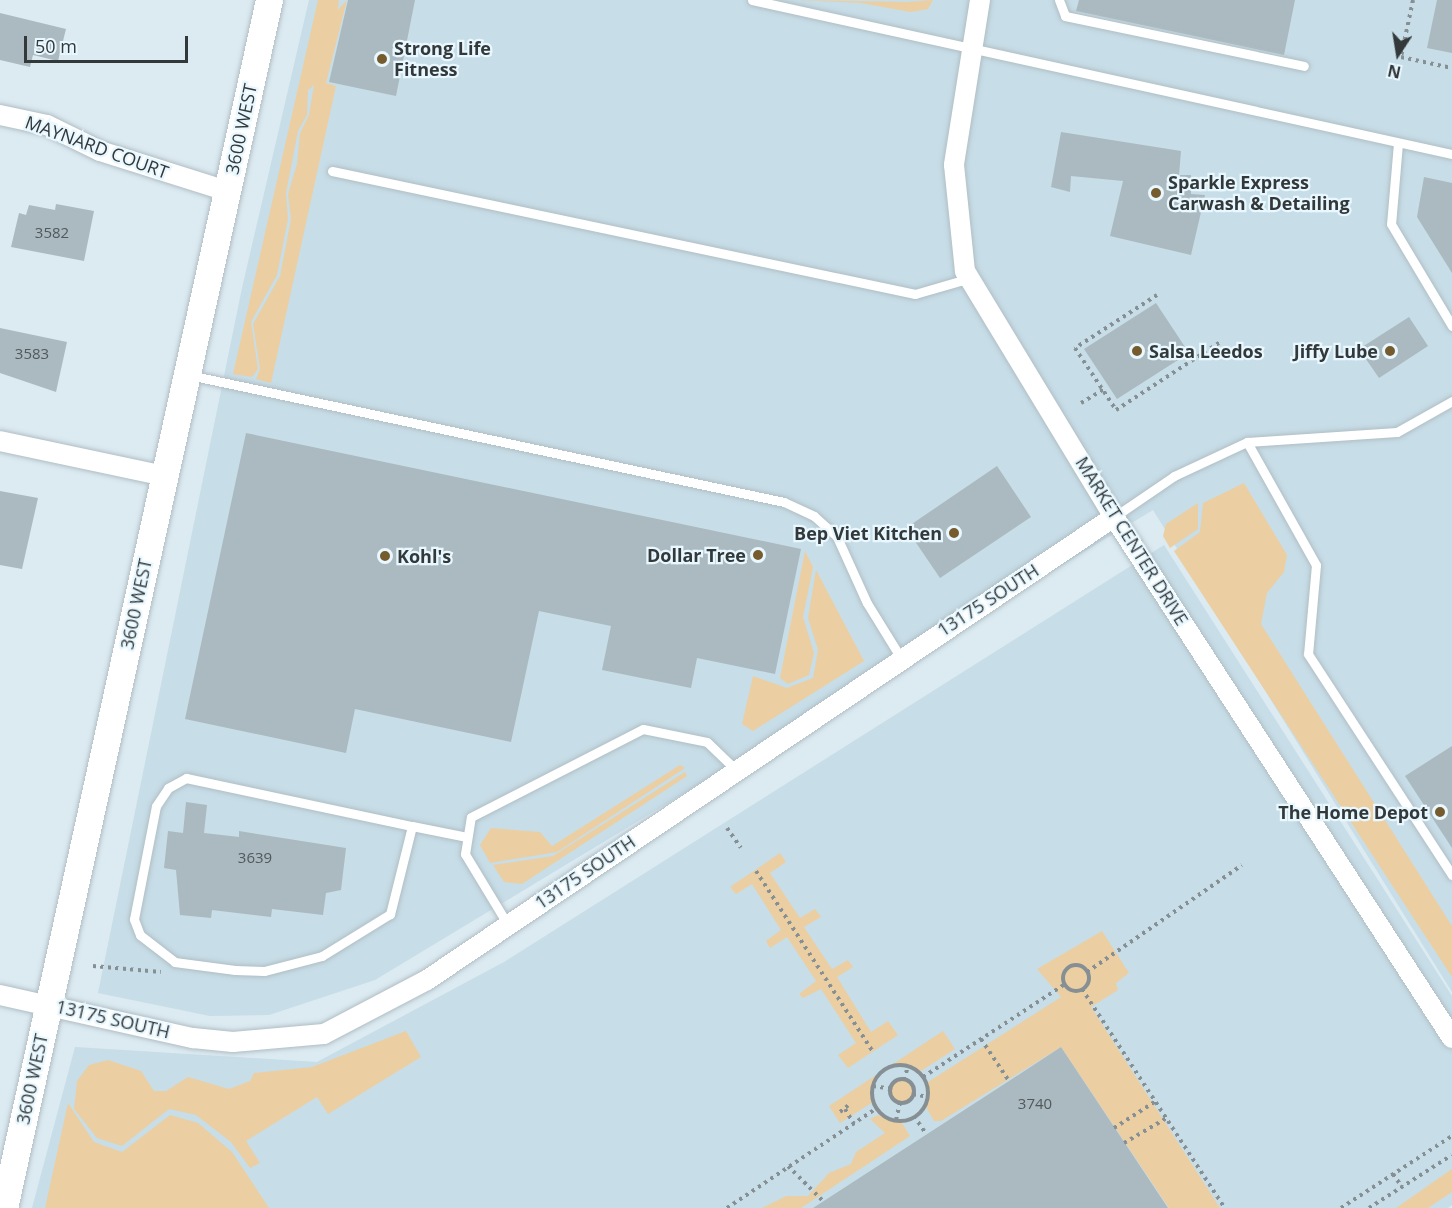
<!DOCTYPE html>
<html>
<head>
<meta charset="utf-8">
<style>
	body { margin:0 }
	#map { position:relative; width:1452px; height:1208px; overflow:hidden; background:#dceaf1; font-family:"Open Sans",sans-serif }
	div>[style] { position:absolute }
	.built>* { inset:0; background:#c7dde7 }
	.green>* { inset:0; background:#ebcfa2 }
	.round { border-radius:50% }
	.building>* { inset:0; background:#abbac0 }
	.path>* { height:4px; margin-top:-2px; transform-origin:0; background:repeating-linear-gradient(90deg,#869094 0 3px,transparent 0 7.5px) }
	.path>.ring { margin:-2px; padding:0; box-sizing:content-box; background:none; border:4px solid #869094; border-radius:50% }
	.roads { filter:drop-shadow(0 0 2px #b0bec4) drop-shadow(0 0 2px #b0bec4) }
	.service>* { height:9px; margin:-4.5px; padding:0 4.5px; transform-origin:4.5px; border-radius:4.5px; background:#fff }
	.minor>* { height:20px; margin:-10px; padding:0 10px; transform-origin:10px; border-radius:10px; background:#fff }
	.secondary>* { height:27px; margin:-13.5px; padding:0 13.5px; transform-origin:13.5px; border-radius:13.5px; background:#fff }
	.dots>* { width:16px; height:16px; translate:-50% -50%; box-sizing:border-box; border:3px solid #e9f8ff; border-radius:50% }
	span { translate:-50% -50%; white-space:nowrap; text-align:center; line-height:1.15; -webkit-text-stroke:4.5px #e9f8ff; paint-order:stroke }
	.number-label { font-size:15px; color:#51595c }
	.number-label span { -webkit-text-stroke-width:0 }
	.poi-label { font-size:18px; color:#33393b; font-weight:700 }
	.left { translate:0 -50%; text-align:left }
	.right { translate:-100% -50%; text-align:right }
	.street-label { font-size:18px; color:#33393b }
	.north { position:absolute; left:1368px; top:24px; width:60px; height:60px; -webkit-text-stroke:4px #e9f8ff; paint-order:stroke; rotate:192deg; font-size:16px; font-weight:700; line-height:24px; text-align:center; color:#33393b }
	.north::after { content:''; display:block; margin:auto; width:21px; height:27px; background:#33393b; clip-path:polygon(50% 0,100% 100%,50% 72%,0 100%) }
	.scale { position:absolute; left:24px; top:36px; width:164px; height:27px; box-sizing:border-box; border:3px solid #33393b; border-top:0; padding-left:8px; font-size:18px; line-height:21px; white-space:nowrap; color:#33393b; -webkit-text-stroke:4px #e9f8ff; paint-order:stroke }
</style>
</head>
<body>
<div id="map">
	<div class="built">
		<i style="clip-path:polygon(309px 0,1452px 0,1452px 992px,1153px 510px,375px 980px,269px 1015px,210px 1016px,98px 993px,242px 288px)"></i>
		<i style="clip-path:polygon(1164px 545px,1452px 996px,1452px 1205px,1448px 1208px,32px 1208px,75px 1047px,317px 1062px,504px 962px)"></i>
	</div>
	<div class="green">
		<i style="clip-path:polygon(318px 0,339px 0,338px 10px,347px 0,326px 83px,336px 86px,271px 383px,256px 379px,260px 369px,253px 324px,280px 276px,291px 219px,288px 194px,297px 164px,300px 133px,309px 115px,314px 85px,308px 90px,307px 115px,298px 131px,286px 193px,288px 219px,277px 275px,251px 322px,258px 369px,252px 377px,233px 374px)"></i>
		<i style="clip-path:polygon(796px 0,907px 2px,933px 0,928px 9px,911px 12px,861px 3px)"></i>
		<i style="clip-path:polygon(1244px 483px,1287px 555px,1284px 572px,1267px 593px,1261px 624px,1452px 926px,1452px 977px,1174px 551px,1200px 532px,1203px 503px)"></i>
		<i style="clip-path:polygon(1198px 503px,1198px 529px,1170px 548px,1163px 536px,1166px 524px)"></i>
		<i style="clip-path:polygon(805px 551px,813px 567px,803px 617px,814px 653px,809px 675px,788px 684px,780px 678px)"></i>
		<i style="clip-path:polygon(816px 570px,864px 661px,753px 731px,742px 724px,753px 676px,787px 688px,813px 678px,818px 650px,808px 618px)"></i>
		<i style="clip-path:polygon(680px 765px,685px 768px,557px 852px,490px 863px,480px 845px,491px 828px,540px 832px,552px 846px)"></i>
		<i style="clip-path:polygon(685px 772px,687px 776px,522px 884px,504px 882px,493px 865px,553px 856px)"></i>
		<i style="clip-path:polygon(780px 853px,786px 862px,770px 873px,800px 918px,815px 909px,821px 917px,804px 927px,832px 969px,848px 960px,853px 967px,837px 977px,871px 1032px,888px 1021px,898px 1035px,848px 1068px,838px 1055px,856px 1043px,821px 989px,803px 998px,799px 994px,816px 981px,787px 937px,770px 948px,766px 941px,781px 930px,752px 884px,736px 894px,730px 887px)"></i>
		<i style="clip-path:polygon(1102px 931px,1129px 973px,1116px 983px,1118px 990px,1091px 1007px,1220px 1208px,1169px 1208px,1061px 1047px,941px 1121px,934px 1121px,926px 1107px,928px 1082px,1061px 997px,1037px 969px)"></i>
		<i style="clip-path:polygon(406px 1031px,421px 1057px,328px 1114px,317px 1097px,246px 1141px,260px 1163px,250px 1168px,231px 1142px,196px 1115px,169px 1109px,122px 1146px,97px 1138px,74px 1109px,77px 1081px,89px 1065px,108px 1060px,141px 1071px,154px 1091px,166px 1091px,188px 1077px,229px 1089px,250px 1081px,254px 1073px,312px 1067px)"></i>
		<i style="clip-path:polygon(943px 1031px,955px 1049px,921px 1071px,895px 1065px,875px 1077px,873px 1102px,840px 1123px,829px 1106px)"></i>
		<i class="round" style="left:890px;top:1079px;width:24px;height:24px"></i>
		<i style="clip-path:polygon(68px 1103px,94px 1142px,122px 1152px,170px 1115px,198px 1123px,232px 1152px,269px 1208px,45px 1208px)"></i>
		<i style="clip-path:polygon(878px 1115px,902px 1123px,910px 1136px,801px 1208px,762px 1208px,786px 1196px,808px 1196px,829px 1173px,851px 1164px,856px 1152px,885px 1133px,870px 1119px)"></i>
		<i style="clip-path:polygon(1452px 1169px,1452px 1192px,1428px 1208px,1396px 1208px)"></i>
	</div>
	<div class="building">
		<i style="clip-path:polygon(348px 0,415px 0,396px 96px,329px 82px)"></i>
		<i style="clip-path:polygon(1079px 0,1295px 0,1284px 55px,1076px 11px)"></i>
		<i style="clip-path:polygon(1437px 0,1452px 0,1452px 53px,1427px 48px)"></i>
		<i style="clip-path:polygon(0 13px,66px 29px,58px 61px,33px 55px,30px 67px,0 60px)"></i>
		<i style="clip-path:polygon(1061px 132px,1181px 151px,1179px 175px,1191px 175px,1191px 194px,1205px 195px,1191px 255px,1110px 236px,1123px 181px,1071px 176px,1070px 192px,1051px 187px)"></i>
		<i style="clip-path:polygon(1424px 177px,1452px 183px,1452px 273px,1417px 217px)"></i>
		<i style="clip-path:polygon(56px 204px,94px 211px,84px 261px,11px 247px,19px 213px,26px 215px,29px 205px,55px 210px)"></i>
		<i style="clip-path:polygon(1156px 303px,1189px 353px,1117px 399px,1084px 349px)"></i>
		<i style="clip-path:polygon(1409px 317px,1428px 346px,1379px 378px,1359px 349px)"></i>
		<i style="clip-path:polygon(0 328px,67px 342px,56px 392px,0 373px)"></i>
		<i style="clip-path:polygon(246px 433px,801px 549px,775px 674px,697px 658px,691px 688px,602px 670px,611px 626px,539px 611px,511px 742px,355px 709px,346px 753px,185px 719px)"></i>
		<i style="clip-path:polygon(997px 466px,1031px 517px,940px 578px,906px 528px)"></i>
		<i style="clip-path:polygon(0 491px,38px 498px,22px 569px,0 565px)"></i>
		<i style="clip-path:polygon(1452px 746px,1452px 848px,1405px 776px)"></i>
		<i style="clip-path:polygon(186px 802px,207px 805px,204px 833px,239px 837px,239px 831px,346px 848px,341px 890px,326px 893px,323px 915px,272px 909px,271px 917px,212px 910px,211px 918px,180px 915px,176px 870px,164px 868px,168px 831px,183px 833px)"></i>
		<i style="clip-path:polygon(1061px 1047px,1168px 1208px,813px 1208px,1009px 1081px)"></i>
	</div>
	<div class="path">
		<i style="left:1413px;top:0;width:58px;rotate:101.9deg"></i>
		<i style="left:1401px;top:57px;width:52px;rotate:12.2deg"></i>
		<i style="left:1157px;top:295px;width:98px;rotate:147.1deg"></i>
		<i style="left:1075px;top:348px;width:74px;rotate:56.5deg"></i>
		<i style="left:1116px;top:410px;width:126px;rotate:-33.1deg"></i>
		<i style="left:1081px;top:403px;width:26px;rotate:-31deg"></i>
		<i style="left:727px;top:828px;width:24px;rotate:55deg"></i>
		<i style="left:756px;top:871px;width:216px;rotate:57.1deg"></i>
		<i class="ring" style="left:1063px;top:965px;width:22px;height:22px"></i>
		<i style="left:93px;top:966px;width:68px;rotate:5deg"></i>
		<i style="left:1087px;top:972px;width:188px;rotate:-34.6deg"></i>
		<i style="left:1082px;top:989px;width:262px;rotate:56.9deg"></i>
		<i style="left:981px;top:1039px;width:50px;rotate:56.3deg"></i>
		<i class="ring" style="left:872px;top:1065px;width:52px;height:52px"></i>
		<i style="left:923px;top:1077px;width:170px;rotate:-33.2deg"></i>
		<i class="ring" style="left:890px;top:1079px;width:20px;height:20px"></i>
		<i style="left:904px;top:1080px;width:15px;rotate:-74deg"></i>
		<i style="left:873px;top:1086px;width:18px;rotate:9deg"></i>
		<i style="left:913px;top:1094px;width:14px;rotate:12deg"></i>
		<i style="left:845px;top:1109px;width:17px;rotate:59deg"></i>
		<i style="left:840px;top:1112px;width:13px;rotate:-39deg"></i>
		<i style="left:914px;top:1116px;width:22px;rotate:56deg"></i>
		<i style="left:896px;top:1120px;width:17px;rotate:-77deg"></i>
		<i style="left:1114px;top:1128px;width:50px;rotate:-32.7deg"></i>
		<i style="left:1124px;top:1143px;width:50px;rotate:-30.2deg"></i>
		<i style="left:788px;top:1166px;width:49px;rotate:45deg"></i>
		<i style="left:1393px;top:1174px;width:16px;rotate:55deg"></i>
		<i style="left:727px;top:1208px;width:180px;rotate:-33.7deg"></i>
		<i style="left:1341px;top:1208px;width:132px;rotate:-33deg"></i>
		<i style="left:1369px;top:1208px;width:98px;rotate:-32.6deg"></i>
	</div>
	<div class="roads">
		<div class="service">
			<i style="left:752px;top:0;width:717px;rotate:12.41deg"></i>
			<i style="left:1059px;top:0;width:17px;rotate:69deg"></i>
			<i style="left:1065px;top:16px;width:244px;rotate:11.8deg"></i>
			<i style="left:1398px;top:143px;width:81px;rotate:94.9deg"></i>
			<i style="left:1391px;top:224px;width:119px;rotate:59.1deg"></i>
			<i style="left:332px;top:171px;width:596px;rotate:11.91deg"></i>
			<i style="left:915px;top:294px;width:57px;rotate:-16.2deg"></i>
			<i style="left:189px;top:375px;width:608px;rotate:12.05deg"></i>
			<i style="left:784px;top:502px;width:33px;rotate:25deg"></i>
			<i style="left:814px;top:516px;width:31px;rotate:42deg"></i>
			<i style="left:837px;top:537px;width:72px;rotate:65.6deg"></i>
			<i style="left:867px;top:603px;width:65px;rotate:58.3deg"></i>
			<i style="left:1247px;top:442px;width:141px;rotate:60.7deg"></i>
			<i style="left:1316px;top:565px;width:89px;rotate:95.1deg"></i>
			<i style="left:1308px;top:654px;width:264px;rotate:56.9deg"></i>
			<i style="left:1114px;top:517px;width:73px;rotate:-34.3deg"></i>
			<i style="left:1174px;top:476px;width:81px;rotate:-25deg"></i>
			<i style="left:1247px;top:442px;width:150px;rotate:-3.8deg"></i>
			<i style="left:1397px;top:432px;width:63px;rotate:-29.4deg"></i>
			<i style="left:412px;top:826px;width:91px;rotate:104deg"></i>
			<i style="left:390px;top:914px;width:80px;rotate:148.3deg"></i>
			<i style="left:322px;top:956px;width:60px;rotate:165.5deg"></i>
			<i style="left:264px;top:971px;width:29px;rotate:-178deg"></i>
			<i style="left:235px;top:970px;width:61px;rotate:-172.4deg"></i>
			<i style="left:175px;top:962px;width:44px;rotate:-142.4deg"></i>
			<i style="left:140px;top:935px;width:17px;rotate:-111deg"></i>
			<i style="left:134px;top:919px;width:115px;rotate:-79deg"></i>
			<i style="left:156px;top:806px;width:22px;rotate:-56deg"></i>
			<i style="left:168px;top:788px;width:21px;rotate:-29deg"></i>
			<i style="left:186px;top:778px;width:231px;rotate:12deg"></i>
			<i style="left:412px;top:826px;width:56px;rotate:11.3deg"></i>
			<i style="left:508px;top:925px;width:83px;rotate:-121.2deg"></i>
			<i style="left:465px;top:854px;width:37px;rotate:-81deg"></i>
			<i style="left:471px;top:817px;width:193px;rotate:-27.1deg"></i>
			<i style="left:643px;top:729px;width:65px;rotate:11.5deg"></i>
			<i style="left:707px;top:742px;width:40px;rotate:44deg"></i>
		</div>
		<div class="minor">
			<i style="left:980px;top:0;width:167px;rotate:99deg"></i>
			<i style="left:954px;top:165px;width:107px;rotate:84.1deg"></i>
			<i style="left:965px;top:271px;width:288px;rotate:58.8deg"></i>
			<i style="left:1114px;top:517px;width:621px;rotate:57.03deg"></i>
			<i style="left:0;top:115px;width:48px;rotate:12deg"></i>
			<i style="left:47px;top:125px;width:59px;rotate:26.1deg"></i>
			<i style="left:100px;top:151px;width:133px;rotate:17.5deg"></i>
			<i style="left:0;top:441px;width:168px;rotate:12deg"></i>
			<i style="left:0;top:995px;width:198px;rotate:12.6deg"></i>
			<i style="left:193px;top:1038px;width:40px;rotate:5.7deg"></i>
			<i style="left:233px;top:1042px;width:91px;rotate:-5deg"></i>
			<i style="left:324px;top:1034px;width:116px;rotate:-27.7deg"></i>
			<i style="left:427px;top:980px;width:828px;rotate:-33.98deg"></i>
		</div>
		<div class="secondary">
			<i style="left:4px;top:1208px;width:1237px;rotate:-77.63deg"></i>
		</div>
	</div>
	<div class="dots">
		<i style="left:382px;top:59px;background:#755b2d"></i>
		<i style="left:1156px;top:193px;background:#755b2d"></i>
		<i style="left:1137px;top:351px;background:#755b2d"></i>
		<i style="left:1390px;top:351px;background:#755b2d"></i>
		<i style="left:954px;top:533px;background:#755b2d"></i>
		<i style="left:758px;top:555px;background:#755b2d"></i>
		<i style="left:385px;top:556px;background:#755b2d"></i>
		<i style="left:1440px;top:812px;background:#755b2d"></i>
	</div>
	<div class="number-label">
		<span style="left:52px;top:233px">3582</span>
		<span style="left:32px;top:354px">3583</span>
		<span style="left:255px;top:858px">3639</span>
		<span style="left:1035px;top:1104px">3740</span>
	</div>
	<div class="poi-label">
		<span class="left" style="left:394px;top:59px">Strong Life<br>Fitness</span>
		<span class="left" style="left:1168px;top:193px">Sparkle Express<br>Carwash &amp; Detailing</span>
		<span class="left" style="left:1149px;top:351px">Salsa Leedos</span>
		<span class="right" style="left:1378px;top:351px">Jiffy Lube</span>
		<span class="right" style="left:942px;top:533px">Bep Viet Kitchen</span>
		<span class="right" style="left:746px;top:555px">Dollar Tree</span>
		<span class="left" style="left:397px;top:556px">Kohl's</span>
		<span class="right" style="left:1428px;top:812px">The Home Depot</span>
	</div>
	<div class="street-label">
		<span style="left:241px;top:129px;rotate:-78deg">3600 WEST</span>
		<span style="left:97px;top:147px;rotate:20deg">MAYNARD COURT</span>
		<span style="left:1132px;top:541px;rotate:58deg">MARKET CENTER DRIVE</span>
		<span style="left:988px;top:600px;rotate:-33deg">13175 SOUTH</span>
		<span style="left:136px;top:604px;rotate:-78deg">3600 WEST</span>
		<span style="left:585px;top:872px;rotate:-34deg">13175 SOUTH</span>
		<span style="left:113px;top:1019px;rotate:13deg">13175 SOUTH</span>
		<span style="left:32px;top:1079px;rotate:-78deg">3600 WEST</span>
	</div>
	<div class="north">N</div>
	<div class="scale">50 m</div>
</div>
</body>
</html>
